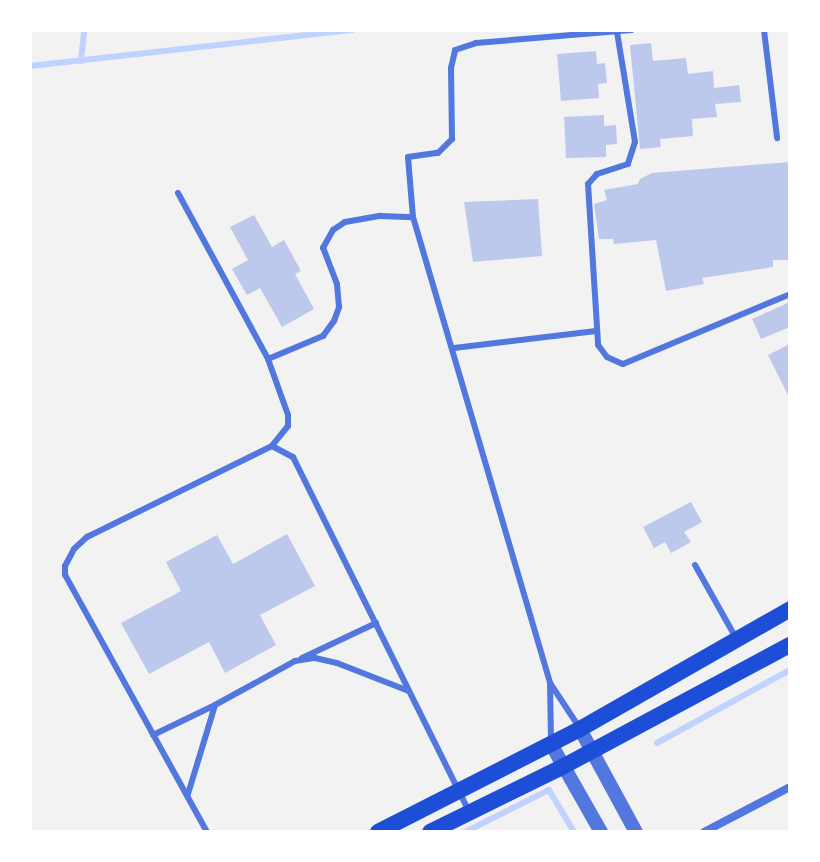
<!DOCTYPE html>
<html>
<head>
<meta charset="utf-8">
<style>
	body { margin:0 }
	#map { position:relative; width:820px; height:862px; overflow:hidden; background:#f2f2f2; font-family:Roboto,sans-serif }
	div>[style] { position:absolute }
	.stream>* { height:6px; margin:-3px; padding:0 3px; transform-origin:3px; border-radius:3px; background:#bfd3fe }
	.building>* { inset:0; background:#bdc9ec }
	.service>* { height:6px; margin:-3px; padding:0 3px; transform-origin:3px; border-radius:3px; background:#5277de }
	.minor>* { height:8px; margin:-4px; padding:0 4px; transform-origin:4px; border-radius:4px; background:#5277de }
	.tertiary>* { height:14px; margin:-7px; padding:0 7px; transform-origin:7px; border-radius:7px; background:#5277de }
	.secondary>* { height:16px; margin:-8px; padding:0 8px; transform-origin:8px; border-radius:8px; background:#1d4ed8 }
	span { translate:-50% -50%; white-space:nowrap; text-align:center; line-height:1.15; -webkit-text-stroke:8px #fff; paint-order:stroke }
	.frame { position:absolute; inset:0; border:32px solid #fff; pointer-events:none }
</style>
</head>
<body>
<div id="map">
	<div class="stream">
		<i style="left:81px;top:61px;width:31px;rotate:-84deg"></i>
		<i style="left:30px;top:66px;width:325px;rotate:-6.4deg"></i>
		<i style="left:657px;top:743px;width:152px;rotate:-28.8deg"></i>
		<i style="left:465px;top:832px;width:94px;rotate:-26.6deg"></i>
		<i style="left:549px;top:790px;width:49px;rotate:59.2deg"></i>
	</div>
	<div class="building">
		<i style="clip-path:polygon(651px 43px,653px 61px,686px 58px,688px 74px,713px 71px,714px 88px,739px 85px,741px 102px,715px 104px,717px 117px,692px 119px,693px 136px,660px 139px,661px 147px,640px 149px,630px 45px)"></i>
		<i style="clip-path:polygon(596px 51px,597px 64px,605px 63px,607px 83px,598px 84px,599px 98px,561px 101px,557px 54px)"></i>
		<i style="clip-path:polygon(604px 115px,604px 126px,616px 125px,617px 144px,606px 145px,606px 157px,566px 158px,564px 117px)"></i>
		<i style="clip-path:polygon(790px 162px,790px 260px,773px 260px,773px 267px,702px 278px,704px 284px,666px 291px,656px 240px,614px 244px,613px 239px,599px 239px,594px 204px,607px 200px,604px 190px,638px 184px,640px 179px,652px 173px)"></i>
		<i style="clip-path:polygon(538px 199px,542px 256px,473px 262px,464px 202px)"></i>
		<i style="clip-path:polygon(254px 215px,272px 247px,284px 240px,301px 271px,295px 274px,314px 309px,282px 327px,260px 288px,247px 295px,232px 269px,248px 260px,230px 227px)"></i>
		<i style="clip-path:polygon(790px 302px,790px 327px,761px 339px,752px 319px)"></i>
		<i style="clip-path:polygon(790px 344px,790px 399px,768px 355px)"></i>
		<i style="clip-path:polygon(691px 502px,702px 522px,684px 532px,691px 542px,671px 553px,665px 542px,654px 548px,643px 527px)"></i>
		<i style="clip-path:polygon(287px 534px,315px 586px,260px 615px,276px 645px,225px 673px,209px 642px,149px 674px,121px 623px,181px 591px,166px 562px,217px 535px,233px 564px)"></i>
	</div>
	<div class="service">
		<i style="left:764px;top:30px;width:109px;rotate:83.1deg"></i>
		<i style="left:617px;top:32px;width:111px;rotate:80.7deg"></i>
		<i style="left:635px;top:142px;width:23px;rotate:108deg"></i>
		<i style="left:628px;top:164px;width:33px;rotate:162deg"></i>
		<i style="left:597px;top:174px;width:13px;rotate:132deg"></i>
		<i style="left:588px;top:184px;width:161px;rotate:86.4deg"></i>
		<i style="left:598px;top:345px;width:15px;rotate:53deg"></i>
		<i style="left:607px;top:357px;width:17px;rotate:24deg"></i>
		<i style="left:623px;top:364px;width:181px;rotate:-22.7deg"></i>
		<i style="left:178px;top:193px;width:189px;rotate:61.5deg"></i>
		<i style="left:268px;top:359px;width:59px;rotate:70.3deg"></i>
		<i style="left:288px;top:415px;width:11px;rotate:90deg"></i>
		<i style="left:288px;top:426px;width:26px;rotate:129deg"></i>
		<i style="left:413px;top:217px;width:60px;rotate:-94.8deg"></i>
		<i style="left:408px;top:157px;width:30px;rotate:-8deg"></i>
		<i style="left:438px;top:153px;width:20px;rotate:-45deg"></i>
		<i style="left:452px;top:139px;width:71px;rotate:-90.8deg"></i>
		<i style="left:451px;top:68px;width:18px;rotate:-77deg"></i>
		<i style="left:455px;top:50px;width:22px;rotate:-18deg"></i>
		<i style="left:476px;top:43px;width:156px;rotate:-4.8deg"></i>
		<i style="left:454px;top:348px;width:143px;rotate:-6.8deg"></i>
		<i style="left:268px;top:359px;width:60px;rotate:-22.7deg"></i>
		<i style="left:323px;top:336px;width:19px;rotate:-54deg"></i>
		<i style="left:334px;top:321px;width:15px;rotate:-70deg"></i>
		<i style="left:339px;top:307px;width:23px;rotate:-95deg"></i>
		<i style="left:337px;top:284px;width:39px;rotate:-111deg"></i>
		<i style="left:323px;top:248px;width:21px;rotate:-61deg"></i>
		<i style="left:333px;top:230px;width:14px;rotate:-34deg"></i>
		<i style="left:345px;top:222px;width:36px;rotate:-10deg"></i>
		<i style="left:380px;top:216px;width:33px;rotate:2deg"></i>
		<i style="left:413px;top:217px;width:486px;rotate:73.6deg"></i>
		<i style="left:550px;top:683px;width:58px;rotate:89deg"></i>
		<i style="left:695px;top:565px;width:84px;rotate:60.7deg"></i>
		<i style="left:302px;top:658px;width:82px;rotate:-25.3deg"></i>
		<i style="left:550px;top:683px;width:53px;rotate:56.6deg"></i>
		<i style="left:153px;top:735px;width:69px;rotate:-25.8deg"></i>
		<i style="left:188px;top:794px;width:93px;rotate:-73.1deg"></i>
		<i style="left:215px;top:705px;width:91px;rotate:-28.8deg"></i>
		<i style="left:295px;top:661px;width:20px;rotate:-9deg"></i>
		<i style="left:315px;top:658px;width:23px;rotate:13deg"></i>
		<i style="left:337px;top:663px;width:77px;rotate:21.3deg"></i>
		<i style="left:207px;top:832px;width:294px;rotate:-118.9deg"></i>
		<i style="left:65px;top:575px;width:9px;rotate:-90deg"></i>
		<i style="left:65px;top:566px;width:19px;rotate:-62deg"></i>
		<i style="left:74px;top:549px;width:18px;rotate:-43deg"></i>
		<i style="left:87px;top:537px;width:206px;rotate:-26.2deg"></i>
		<i style="left:272px;top:446px;width:24px;rotate:28deg"></i>
		<i style="left:293px;top:457px;width:396px;rotate:63.6deg"></i>
	</div>
	<div class="minor">
		<i style="left:704px;top:832px;width:97px;rotate:-27.6deg"></i>
	</div>
	<div class="tertiary">
		<i style="left:580px;top:729px;width:117px;rotate:61.5deg"></i>
		<i style="left:551px;top:744px;width:101px;rotate:60.4deg"></i>
	</div>
	<div class="secondary">
		<i style="left:378px;top:832px;width:227px;rotate:-27deg"></i>
		<i style="left:580px;top:729px;width:242px;rotate:-29.7deg"></i>
		<i style="left:430px;top:832px;width:149px;rotate:-26.2deg"></i>
		<i style="left:564px;top:766px;width:256px;rotate:-28.2deg"></i>
	</div>
	<div class="frame"></div>
</div>
</body>
</html>
